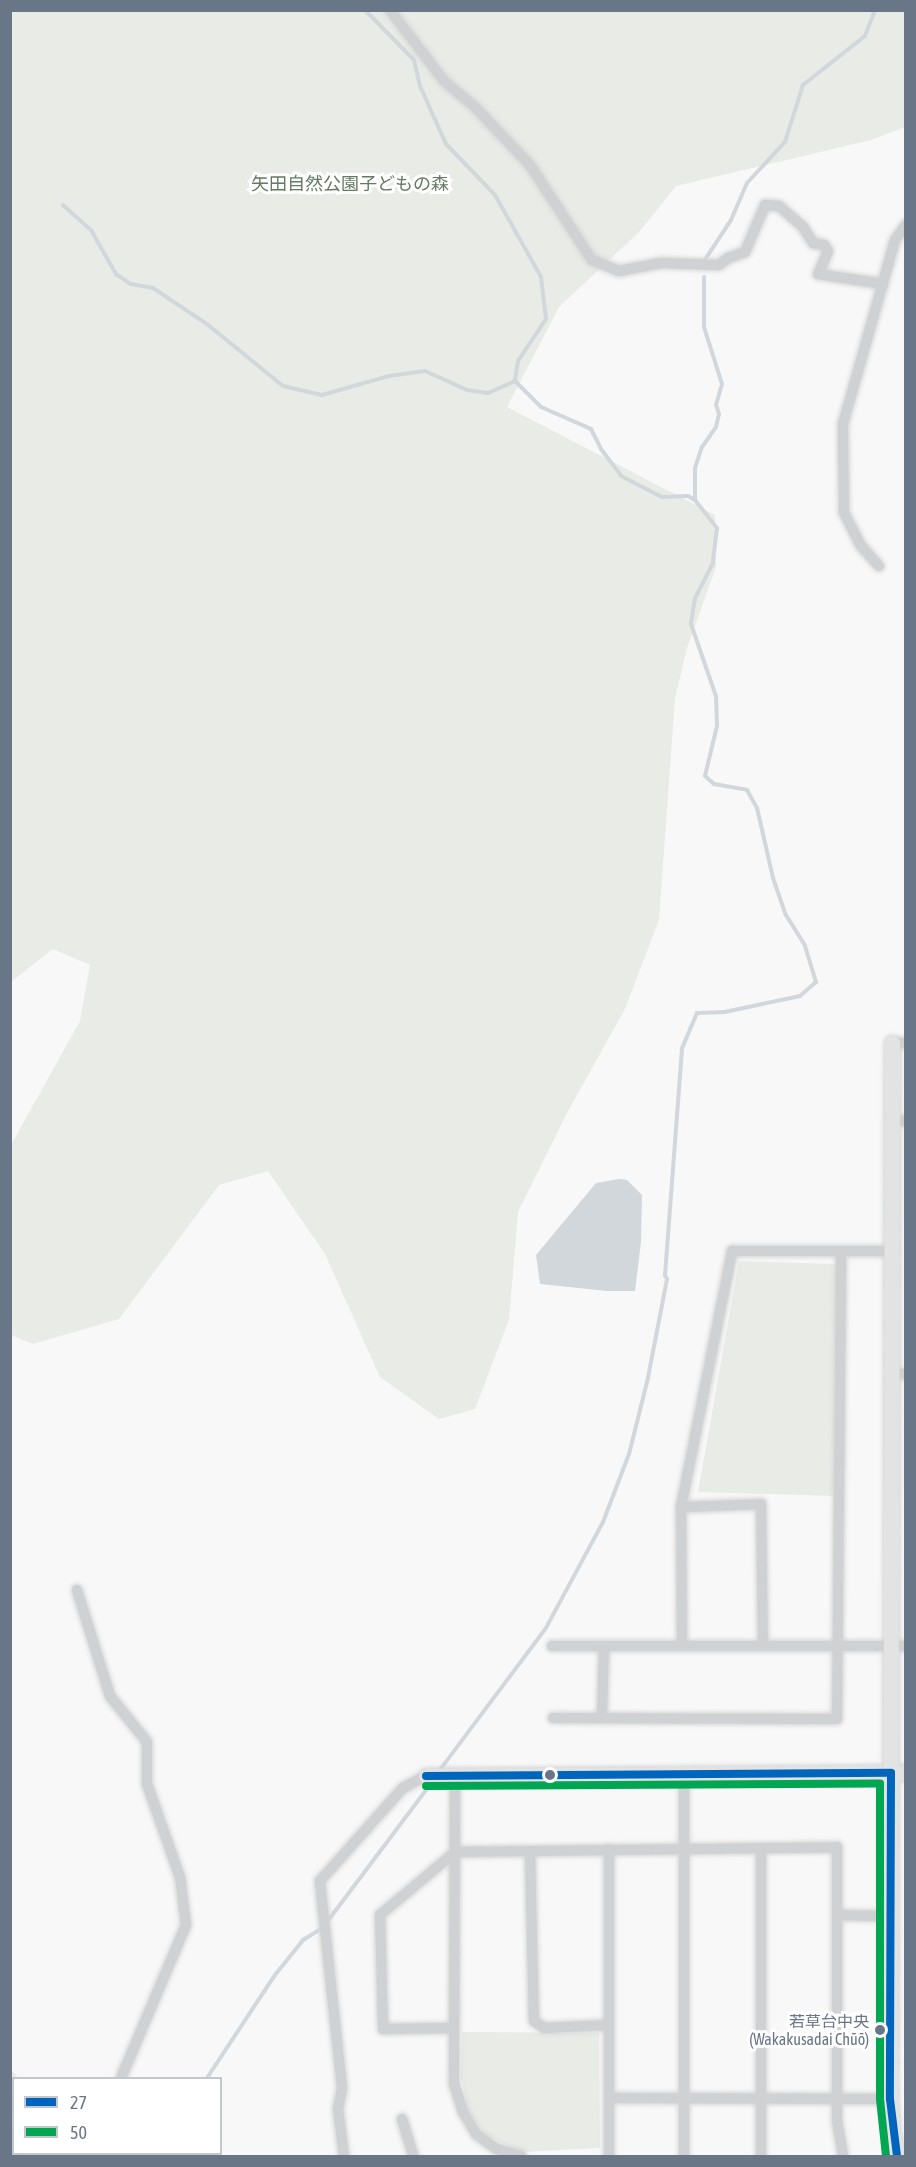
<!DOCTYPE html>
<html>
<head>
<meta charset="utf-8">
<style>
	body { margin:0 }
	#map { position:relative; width:916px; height:2167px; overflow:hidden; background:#f8f8f8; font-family:"Asap Condensed","Noto Sans JP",sans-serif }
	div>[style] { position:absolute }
	.green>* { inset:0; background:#e8ebe6 }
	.water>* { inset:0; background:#d1d7db }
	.stream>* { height:4px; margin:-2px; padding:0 2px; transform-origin:2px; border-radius:2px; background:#d1d7db }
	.roads { filter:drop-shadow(0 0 2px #d5d6d7) drop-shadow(0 0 2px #d5d6d7) }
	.street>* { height:10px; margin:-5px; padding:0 5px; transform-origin:5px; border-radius:5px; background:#d0d1d3 }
	.secondary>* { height:15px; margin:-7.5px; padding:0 7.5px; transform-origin:7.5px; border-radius:7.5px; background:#e3e3e4 }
	.bus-1>* { height:8px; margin:-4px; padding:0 4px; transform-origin:4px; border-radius:4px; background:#0065bd }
	.bus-2>* { height:8px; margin:-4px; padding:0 4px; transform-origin:4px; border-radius:4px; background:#00a651 }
	.dots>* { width:16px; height:16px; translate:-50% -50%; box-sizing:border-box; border:3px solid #fff; border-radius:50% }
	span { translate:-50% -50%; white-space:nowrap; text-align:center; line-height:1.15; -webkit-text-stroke:6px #fff; paint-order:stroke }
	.bus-label { font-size:16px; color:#687688 }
	.right { translate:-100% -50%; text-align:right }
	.park-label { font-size:18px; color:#657a63 }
	.frame { position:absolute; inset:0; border:12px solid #687688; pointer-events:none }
	.legend { position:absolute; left:12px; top:2077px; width:210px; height:78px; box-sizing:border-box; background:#fff; border:2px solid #c3c8cf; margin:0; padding:8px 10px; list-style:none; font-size:18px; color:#687688 }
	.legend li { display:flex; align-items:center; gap:12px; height:30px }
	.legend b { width:30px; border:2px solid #c3c8cf }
</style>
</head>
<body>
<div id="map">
	<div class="green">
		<i style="clip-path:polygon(10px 11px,905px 11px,905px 127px,871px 140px,676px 186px,639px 232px,559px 307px,507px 407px,715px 515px,716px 567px,687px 648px,675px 698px,659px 920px,625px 1009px,568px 1111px,518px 1212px,509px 1320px,475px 1409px,439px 1419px,380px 1377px,325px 1254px,268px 1171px,219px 1185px,119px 1319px,33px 1344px,11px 1335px,11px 1145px,80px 1021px,90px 965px,53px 949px,11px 982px)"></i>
		<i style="clip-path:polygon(739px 1261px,837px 1264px,835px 1496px,698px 1492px)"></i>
		<i style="clip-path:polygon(462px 2032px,599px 2033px,600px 2148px,521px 2152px,485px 2135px,468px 2111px,461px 2076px)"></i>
		<i style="clip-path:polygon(10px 2068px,18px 2078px,14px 2078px,14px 2154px,58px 2154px,59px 2156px,11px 2156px)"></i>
	</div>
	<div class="water">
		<i style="clip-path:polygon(619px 1179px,627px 1180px,642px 1195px,641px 1242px,635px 1291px,607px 1291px,540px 1284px,536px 1255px,596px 1183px)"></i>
	</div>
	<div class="stream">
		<i style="left:365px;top:10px;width:70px;rotate:45.6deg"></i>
		<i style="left:414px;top:60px;width:27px;rotate:77deg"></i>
		<i style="left:420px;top:86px;width:64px;rotate:65.9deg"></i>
		<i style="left:446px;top:144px;width:71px;rotate:46.1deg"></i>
		<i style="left:495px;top:195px;width:94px;rotate:60.7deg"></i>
		<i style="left:541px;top:277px;width:42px;rotate:83.2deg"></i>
		<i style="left:546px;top:319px;width:50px;rotate:123.7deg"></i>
		<i style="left:518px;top:361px;width:20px;rotate:99deg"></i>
		<i style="left:515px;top:381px;width:37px;rotate:45deg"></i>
		<i style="left:541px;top:407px;width:55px;rotate:23.7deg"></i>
		<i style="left:591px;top:429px;width:22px;rotate:63deg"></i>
		<i style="left:601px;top:449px;width:34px;rotate:53deg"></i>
		<i style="left:621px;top:476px;width:46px;rotate:27.1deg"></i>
		<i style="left:662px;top:497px;width:26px;rotate:-2deg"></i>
		<i style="left:688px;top:496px;width:8px;rotate:30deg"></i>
		<i style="left:695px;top:500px;width:36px;rotate:52deg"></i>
		<i style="left:717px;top:528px;width:35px;rotate:97deg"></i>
		<i style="left:713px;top:563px;width:39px;rotate:117deg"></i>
		<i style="left:695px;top:598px;width:26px;rotate:99deg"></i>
		<i style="left:691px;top:624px;width:76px;rotate:70.9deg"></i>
		<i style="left:716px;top:696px;width:30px;rotate:88deg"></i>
		<i style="left:717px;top:726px;width:51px;rotate:103.5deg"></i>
		<i style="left:705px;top:776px;width:12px;rotate:42deg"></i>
		<i style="left:714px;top:784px;width:34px;rotate:10deg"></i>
		<i style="left:747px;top:790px;width:21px;rotate:61deg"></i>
		<i style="left:757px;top:808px;width:72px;rotate:77.1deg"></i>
		<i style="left:773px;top:878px;width:39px;rotate:71deg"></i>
		<i style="left:786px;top:915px;width:36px;rotate:58deg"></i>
		<i style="left:805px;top:946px;width:38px;rotate:73deg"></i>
		<i style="left:816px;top:982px;width:21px;rotate:139deg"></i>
		<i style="left:800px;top:996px;width:77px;rotate:168deg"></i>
		<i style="left:725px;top:1012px;width:28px;rotate:178deg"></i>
		<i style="left:697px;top:1013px;width:39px;rotate:113deg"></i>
		<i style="left:682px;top:1049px;width:227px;rotate:94.3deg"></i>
		<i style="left:665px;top:1275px;width:4px;rotate:63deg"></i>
		<i style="left:667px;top:1279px;width:101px;rotate:100.9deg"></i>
		<i style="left:648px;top:1378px;width:78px;rotate:104deg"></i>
		<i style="left:629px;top:1454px;width:73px;rotate:110.9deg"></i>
		<i style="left:603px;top:1522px;width:120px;rotate:118.3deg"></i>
		<i style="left:546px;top:1628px;width:179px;rotate:126.8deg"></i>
		<i style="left:63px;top:205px;width:38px;rotate:42deg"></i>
		<i style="left:91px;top:230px;width:51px;rotate:60.4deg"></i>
		<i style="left:116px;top:274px;width:18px;rotate:34deg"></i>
		<i style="left:131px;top:284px;width:22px;rotate:10deg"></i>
		<i style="left:153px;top:288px;width:65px;rotate:33.7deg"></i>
		<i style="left:207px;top:324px;width:98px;rotate:39.2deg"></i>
		<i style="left:283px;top:386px;width:40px;rotate:13deg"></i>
		<i style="left:322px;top:395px;width:70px;rotate:-15.8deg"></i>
		<i style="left:389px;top:376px;width:36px;rotate:-8deg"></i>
		<i style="left:425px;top:371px;width:46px;rotate:24.3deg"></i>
		<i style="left:467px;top:390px;width:21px;rotate:8deg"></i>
		<i style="left:488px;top:393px;width:30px;rotate:-24deg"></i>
		<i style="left:704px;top:261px;width:49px;rotate:-56.6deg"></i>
		<i style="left:731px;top:220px;width:40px;rotate:-66.6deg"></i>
		<i style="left:747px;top:183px;width:56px;rotate:-47.2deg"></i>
		<i style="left:785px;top:142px;width:60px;rotate:-72.5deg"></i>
		<i style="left:803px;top:85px;width:79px;rotate:-38.3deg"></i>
		<i style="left:865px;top:36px;width:28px;rotate:-69deg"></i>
		<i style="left:695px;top:500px;width:32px;rotate:-90deg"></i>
		<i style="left:695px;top:468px;width:22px;rotate:-72deg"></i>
		<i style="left:702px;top:447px;width:24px;rotate:-55deg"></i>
		<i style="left:716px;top:427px;width:13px;rotate:-77deg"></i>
		<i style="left:719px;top:414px;width:9px;rotate:-108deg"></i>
		<i style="left:716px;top:405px;width:22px;rotate:-74deg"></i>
		<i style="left:722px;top:384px;width:60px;rotate:-107.5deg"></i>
		<i style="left:704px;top:327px;width:50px;rotate:-90deg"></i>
		<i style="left:327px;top:1922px;width:175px;rotate:-53.1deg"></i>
		<i style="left:207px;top:2078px;width:123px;rotate:-56.6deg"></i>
		<i style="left:275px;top:1975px;width:45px;rotate:-51.3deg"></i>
		<i style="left:303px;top:1940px;width:22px;rotate:-32deg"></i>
		<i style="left:163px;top:2156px;width:2px;rotate:-63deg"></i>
	</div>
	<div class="roads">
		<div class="street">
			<i style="left:390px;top:10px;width:89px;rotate:52.7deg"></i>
			<i style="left:444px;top:81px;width:38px;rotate:40deg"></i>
			<i style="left:473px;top:105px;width:83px;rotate:46.5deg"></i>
			<i style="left:530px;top:165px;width:113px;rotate:56.9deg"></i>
			<i style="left:592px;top:260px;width:29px;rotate:22deg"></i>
			<i style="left:619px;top:271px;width:43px;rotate:-10.8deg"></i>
			<i style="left:661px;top:263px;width:58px;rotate:2deg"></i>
			<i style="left:719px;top:265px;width:11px;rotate:-38deg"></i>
			<i style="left:728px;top:258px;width:18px;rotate:-19deg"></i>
			<i style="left:745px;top:252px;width:51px;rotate:-66.9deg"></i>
			<i style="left:765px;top:205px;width:14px;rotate:4deg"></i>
			<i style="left:779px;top:206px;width:32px;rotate:41deg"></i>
			<i style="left:803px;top:227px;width:19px;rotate:58deg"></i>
			<i style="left:813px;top:243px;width:11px;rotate:10deg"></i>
			<i style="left:824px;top:245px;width:7px;rotate:56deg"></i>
			<i style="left:828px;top:251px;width:25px;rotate:113deg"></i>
			<i style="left:818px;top:274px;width:66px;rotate:8.7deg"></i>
			<i style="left:879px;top:566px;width:27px;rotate:-132deg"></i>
			<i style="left:861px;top:546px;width:38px;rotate:-117deg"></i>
			<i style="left:844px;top:512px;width:88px;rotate:-90.7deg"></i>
			<i style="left:843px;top:424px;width:191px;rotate:-74.2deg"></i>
			<i style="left:895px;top:240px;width:19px;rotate:-54deg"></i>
			<i style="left:892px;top:1043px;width:14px"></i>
			<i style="left:892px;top:1121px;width:14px"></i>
			<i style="left:892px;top:1374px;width:14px"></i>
			<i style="left:681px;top:1507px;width:80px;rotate:-2.1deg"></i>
			<i style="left:761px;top:1504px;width:142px;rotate:89.2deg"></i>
			<i style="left:77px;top:1590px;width:111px;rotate:72.7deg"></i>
			<i style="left:110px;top:1696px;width:59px;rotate:51.2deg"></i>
			<i style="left:147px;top:1742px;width:42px;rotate:90deg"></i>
			<i style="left:147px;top:1784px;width:99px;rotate:70.5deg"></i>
			<i style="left:180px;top:1877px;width:48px;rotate:82.9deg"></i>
			<i style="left:186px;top:1925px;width:166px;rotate:113deg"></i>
			<i style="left:552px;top:1646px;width:354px"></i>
			<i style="left:682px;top:1646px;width:139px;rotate:-90.4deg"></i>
			<i style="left:681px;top:1507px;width:261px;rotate:-78.7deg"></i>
			<i style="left:732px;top:1251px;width:160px"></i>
			<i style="left:553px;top:1718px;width:284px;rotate:0.2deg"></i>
			<i style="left:837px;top:1719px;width:468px;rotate:-89.5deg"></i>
			<i style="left:602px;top:1718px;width:72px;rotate:-88.4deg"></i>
			<i style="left:684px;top:1774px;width:382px;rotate:90deg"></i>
			<i style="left:455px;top:1775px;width:309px;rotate:90.2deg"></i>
			<i style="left:454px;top:2084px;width:29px;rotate:72deg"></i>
			<i style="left:463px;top:2112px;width:26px;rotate:59deg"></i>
			<i style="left:476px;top:2134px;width:26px;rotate:36deg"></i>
			<i style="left:497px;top:2149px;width:25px;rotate:16deg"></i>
			<i style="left:530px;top:1851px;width:170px;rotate:88.7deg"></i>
			<i style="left:534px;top:2021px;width:12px;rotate:35deg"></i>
			<i style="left:544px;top:2028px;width:65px;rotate:-2.6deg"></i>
			<i style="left:837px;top:1915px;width:54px;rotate:1.1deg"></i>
			<i style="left:454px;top:2028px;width:71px;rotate:179.2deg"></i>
			<i style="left:383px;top:2029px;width:114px;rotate:-91.5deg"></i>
			<i style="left:380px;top:1915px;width:98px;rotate:-40deg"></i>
			<i style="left:455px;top:1852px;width:382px;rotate:-0.7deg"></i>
			<i style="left:837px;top:1847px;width:274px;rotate:90deg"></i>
			<i style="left:837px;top:2121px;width:36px;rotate:80deg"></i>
			<i style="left:609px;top:2098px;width:281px;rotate:0.2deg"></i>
			<i style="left:402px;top:2119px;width:39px;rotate:73deg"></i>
			<i style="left:99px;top:2156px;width:2px;rotate:-63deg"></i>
			<i style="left:344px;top:2156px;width:47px;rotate:-97.3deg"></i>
			<i style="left:338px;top:2109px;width:21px;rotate:-79deg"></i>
			<i style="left:342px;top:2088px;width:208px;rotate:-96.1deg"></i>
			<i style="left:320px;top:1881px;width:125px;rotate:-48.3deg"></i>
			<i style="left:403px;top:1788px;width:26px;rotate:-28deg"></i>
			<i style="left:609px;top:2156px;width:307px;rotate:-90deg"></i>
			<i style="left:761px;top:2156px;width:308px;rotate:-90deg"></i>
		</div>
		<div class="secondary">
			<i style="left:892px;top:1043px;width:1056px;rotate:90.11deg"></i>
			<i style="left:890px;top:2099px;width:31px;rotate:86deg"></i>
			<i style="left:892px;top:2130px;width:26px;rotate:79deg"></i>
			<i style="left:426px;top:1776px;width:480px;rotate:-0.4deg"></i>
		</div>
	</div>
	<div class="bus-1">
		<i style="left:426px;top:1776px;width:465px;rotate:-0.4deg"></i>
		<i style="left:891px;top:1773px;width:326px;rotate:90.2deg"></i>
		<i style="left:890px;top:2099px;width:57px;rotate:83deg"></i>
	</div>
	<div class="bus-2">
		<i style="left:426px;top:1786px;width:454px;rotate:-0.3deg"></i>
		<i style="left:880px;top:1784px;width:315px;rotate:90deg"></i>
		<i style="left:880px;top:2099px;width:57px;rotate:84deg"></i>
	</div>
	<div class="dots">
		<i style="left:550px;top:1775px;background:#687688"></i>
		<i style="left:880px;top:2030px;background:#687688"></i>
	</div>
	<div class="bus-label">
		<span class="right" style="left:869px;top:2030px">若草台中央<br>(Wakakusadai Chūō)</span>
	</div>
	<div class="park-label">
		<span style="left:350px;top:184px">矢田自然公園子どもの森</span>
	</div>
	<div class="frame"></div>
	<ul class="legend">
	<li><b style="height:8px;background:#0065bd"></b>27</li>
	<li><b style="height:8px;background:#00a651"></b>50</li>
	</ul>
</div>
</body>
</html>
